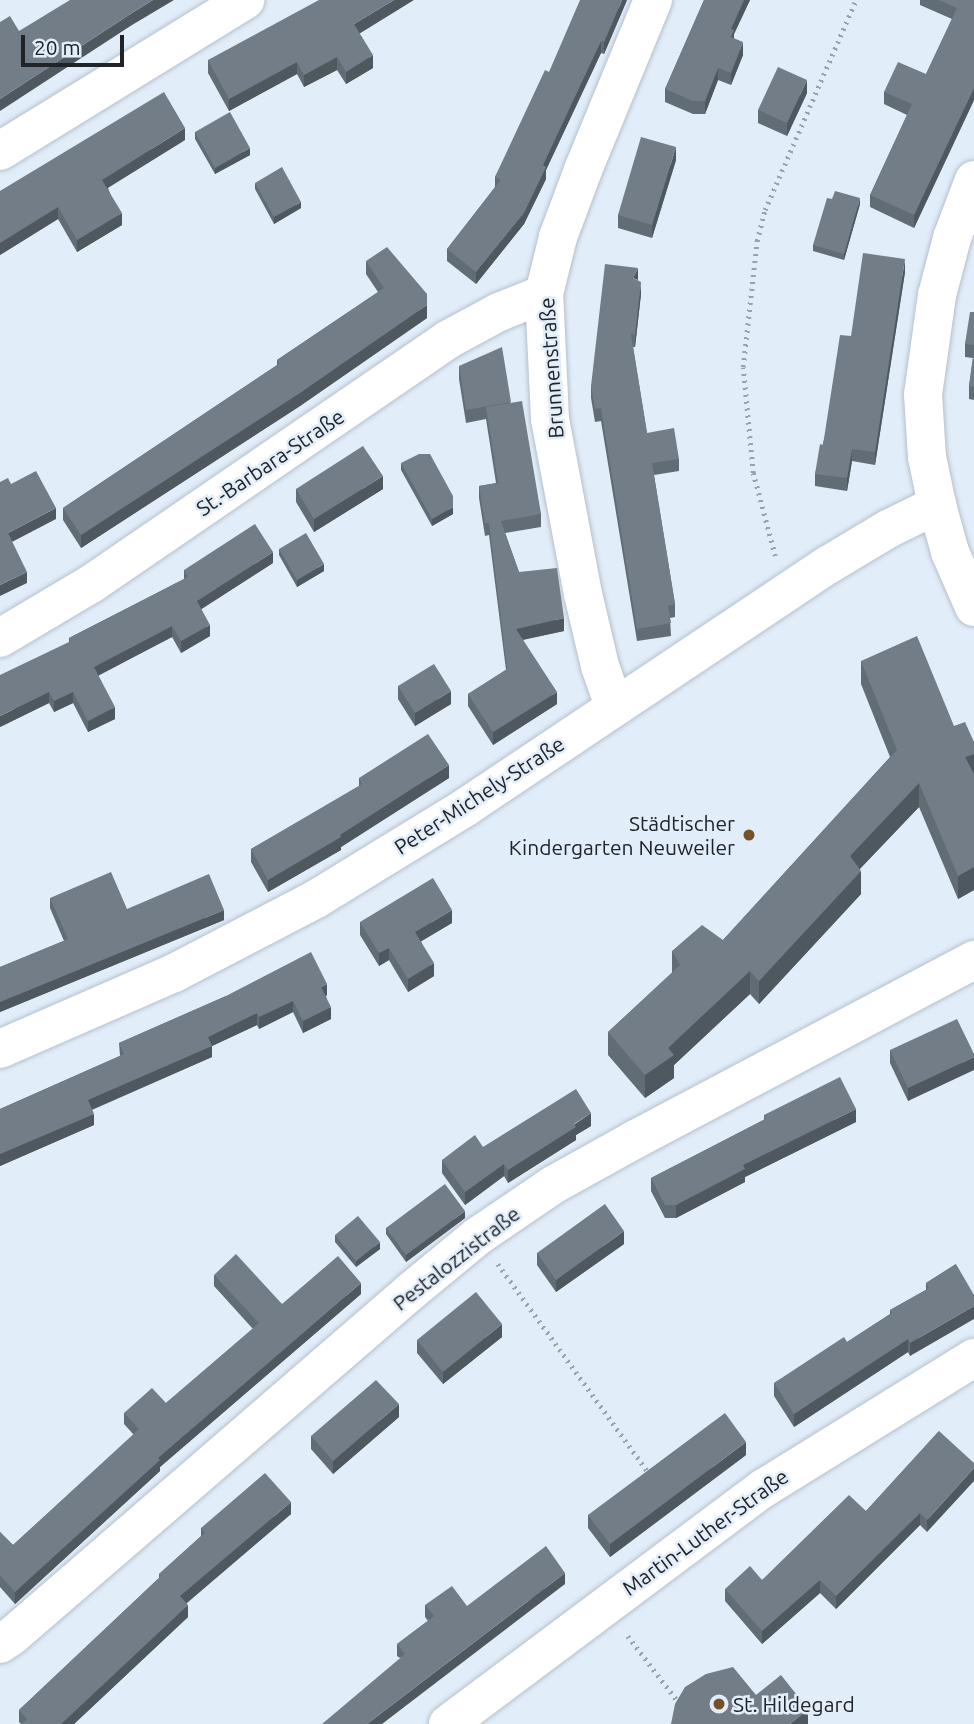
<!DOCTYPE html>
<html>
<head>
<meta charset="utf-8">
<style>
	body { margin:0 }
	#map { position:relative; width:974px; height:1724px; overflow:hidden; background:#e2edfa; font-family:Ubuntu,sans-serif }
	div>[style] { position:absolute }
	.path>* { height:4.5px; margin-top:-2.25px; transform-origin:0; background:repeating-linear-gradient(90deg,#99a1ab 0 2px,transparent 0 7px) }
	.roads { filter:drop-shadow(0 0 2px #b5c0cc) drop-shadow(0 0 2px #b5c0cc) }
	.minor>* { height:38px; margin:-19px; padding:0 19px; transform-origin:19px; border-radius:19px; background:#fff }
	.wall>* { inset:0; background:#626c75 }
	.shaded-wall>* { inset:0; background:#50585f }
	.building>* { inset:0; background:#727d88 }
	.dots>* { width:19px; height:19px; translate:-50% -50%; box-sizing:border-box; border:4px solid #e2edfa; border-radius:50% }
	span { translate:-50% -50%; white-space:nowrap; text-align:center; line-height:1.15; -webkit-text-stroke:5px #e2edfa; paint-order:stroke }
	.street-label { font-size:21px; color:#202429 }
	.poi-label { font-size:21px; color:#202429 }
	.right { translate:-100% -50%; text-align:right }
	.left { translate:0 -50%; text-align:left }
	.scale { position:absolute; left:21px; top:35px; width:103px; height:32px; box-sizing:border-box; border:4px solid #202429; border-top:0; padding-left:9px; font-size:21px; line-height:24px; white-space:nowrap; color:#202429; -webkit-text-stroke:5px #e2edfa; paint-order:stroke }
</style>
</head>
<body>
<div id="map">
	<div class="path">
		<i style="left:775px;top:556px;width:86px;rotate:-104.8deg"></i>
		<i style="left:753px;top:473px;width:106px;rotate:-95.4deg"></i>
		<i style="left:743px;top:367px;width:127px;rotate:-83.7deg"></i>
		<i style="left:757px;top:241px;width:32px;rotate:-76deg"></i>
		<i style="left:765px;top:210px;width:229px;rotate:-66.6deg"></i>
		<i style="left:498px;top:1264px;width:261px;rotate:54.2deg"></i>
		<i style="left:628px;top:1636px;width:86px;rotate:52.6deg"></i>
	</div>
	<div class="roads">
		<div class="minor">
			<i style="left:0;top:151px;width:288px;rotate:-31.6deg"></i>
			<i style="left:974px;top:180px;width:62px;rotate:110.8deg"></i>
			<i style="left:952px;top:238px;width:59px;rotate:104.7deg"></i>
			<i style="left:937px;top:295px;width:100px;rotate:98deg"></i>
			<i style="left:923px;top:394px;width:63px;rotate:86.4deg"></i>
			<i style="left:927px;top:457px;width:49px;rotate:78.2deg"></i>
			<i style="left:937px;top:505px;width:49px;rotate:74.5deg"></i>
			<i style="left:950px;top:552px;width:60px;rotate:66.4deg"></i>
			<i style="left:0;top:638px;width:106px;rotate:-30.7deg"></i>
			<i style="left:91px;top:584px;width:432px;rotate:-34.4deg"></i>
			<i style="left:447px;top:340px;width:59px;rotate:-28.3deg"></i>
			<i style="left:499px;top:312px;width:48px;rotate:-21.8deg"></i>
			<i style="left:614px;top:706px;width:42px;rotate:-109.3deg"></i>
			<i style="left:600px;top:666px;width:74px;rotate:-103.3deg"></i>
			<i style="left:583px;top:594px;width:178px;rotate:-100.7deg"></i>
			<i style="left:550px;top:419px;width:125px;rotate:-92.7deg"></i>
			<i style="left:544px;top:294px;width:59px;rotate:-76.2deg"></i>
			<i style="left:558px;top:237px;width:72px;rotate:-69.5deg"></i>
			<i style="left:583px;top:170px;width:184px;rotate:-67.6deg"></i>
			<i style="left:0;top:1049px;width:190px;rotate:-23.6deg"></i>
			<i style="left:174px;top:973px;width:160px;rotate:-27.5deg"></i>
			<i style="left:316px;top:899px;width:176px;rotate:-31.5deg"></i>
			<i style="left:466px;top:807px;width:435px;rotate:-33.8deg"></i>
			<i style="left:828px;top:565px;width:70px;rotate:-31deg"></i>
			<i style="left:888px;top:529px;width:55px;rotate:-26.1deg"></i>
			<i style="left:0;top:1644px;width:14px;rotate:-34deg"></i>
			<i style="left:12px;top:1636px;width:526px;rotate:-40.84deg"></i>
			<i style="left:410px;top:1292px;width:88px;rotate:-39.5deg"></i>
			<i style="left:478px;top:1236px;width:91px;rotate:-34.2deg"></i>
			<i style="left:553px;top:1185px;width:93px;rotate:-29.1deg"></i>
			<i style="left:634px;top:1140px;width:385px;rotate:-27.9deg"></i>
			<i style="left:448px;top:1724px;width:394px;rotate:-36.8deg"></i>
			<i style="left:764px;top:1488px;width:247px;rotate:-31.8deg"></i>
		</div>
	</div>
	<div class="wall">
		<i style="clip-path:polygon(627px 0,604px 54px,601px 53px,546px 170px,546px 179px,524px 224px,476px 284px,447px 261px,447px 249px,495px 187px,495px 177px,549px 72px)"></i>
		<i style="clip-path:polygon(704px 0,750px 0,734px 34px,734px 38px,743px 55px,731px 85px,718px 80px,705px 114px,693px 114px,665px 102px,665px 89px)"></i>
		<i style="clip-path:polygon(920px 0,974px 0,974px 100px,914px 228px,870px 207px,870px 195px,907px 115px,884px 104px,884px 92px,926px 74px,952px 19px,920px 5px)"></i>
		<i style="clip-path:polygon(359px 33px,373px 68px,346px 84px,337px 70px,304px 87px,297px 74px,229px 111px,208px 73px,208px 60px)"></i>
		<i style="clip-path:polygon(807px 93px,787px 136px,758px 123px,758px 110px)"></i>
		<i style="clip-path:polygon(195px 132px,250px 155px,215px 174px,195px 139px)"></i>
		<i style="clip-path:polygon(185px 140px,108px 188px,122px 225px,77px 252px,58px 219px,0 255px,0 191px)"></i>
		<i style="clip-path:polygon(676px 160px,652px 238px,618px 228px,618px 215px)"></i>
		<i style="clip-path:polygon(255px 183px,301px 208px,274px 224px,255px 189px)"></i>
		<i style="clip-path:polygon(860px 204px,844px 260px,813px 251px,813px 245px)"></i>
		<i style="clip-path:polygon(366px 261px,427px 318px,300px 406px,81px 548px,63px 520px,63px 508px,277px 365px,277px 360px,378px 292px,366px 274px)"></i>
		<i style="clip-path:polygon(905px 272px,875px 465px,852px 461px,847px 491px,815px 486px,815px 474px,851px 336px)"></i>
		<i style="clip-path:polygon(638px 280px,641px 294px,635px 347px,633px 347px,647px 433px,679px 459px,679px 471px,654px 475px,675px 604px,675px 617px,670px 618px,671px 636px,637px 641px,601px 421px,595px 422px,591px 398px,591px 386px)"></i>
		<i style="clip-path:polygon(974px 311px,974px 400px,969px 399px,969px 386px,973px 358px,965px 357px,965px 344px)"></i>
		<i style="clip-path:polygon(459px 366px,511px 403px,541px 514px,541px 527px,505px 533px,519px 572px,564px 631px,523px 640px,557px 704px,493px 745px,468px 706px,468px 694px,506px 670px,489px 535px,485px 536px,479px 498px,479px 486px,496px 483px,486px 419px,466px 423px,459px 379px)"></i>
		<i style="clip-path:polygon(401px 463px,453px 514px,432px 526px,401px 470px)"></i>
		<i style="clip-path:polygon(296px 489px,383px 489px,314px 532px,296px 502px)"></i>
		<i style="clip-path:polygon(279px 549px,324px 571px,297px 587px,279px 555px)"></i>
		<i style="clip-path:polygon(273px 563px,201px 609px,210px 636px,181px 653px,172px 637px,98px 675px,115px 719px,88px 732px,73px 703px,54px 712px,49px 703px,0 727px,69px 642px,69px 638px,184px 579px,184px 570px)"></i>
		<i style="clip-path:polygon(861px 661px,974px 742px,974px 890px,958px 899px,919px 807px,860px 869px,861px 894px,759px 1004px,750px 994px,674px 1065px,674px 1078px,645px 1098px,608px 1055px,608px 1032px,672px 973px,672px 951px,723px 940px,890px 757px,861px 684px)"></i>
		<i style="clip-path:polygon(398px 686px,451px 704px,415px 726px,398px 699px)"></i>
		<i style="clip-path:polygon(359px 778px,449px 778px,341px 847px,341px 850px,268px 892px,251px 862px,251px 849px,359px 787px)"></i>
		<i style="clip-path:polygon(50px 898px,127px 909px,224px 920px,0 1012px,0 967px,64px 941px,50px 908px)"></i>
		<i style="clip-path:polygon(360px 922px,452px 923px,421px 941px,434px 976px,408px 992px,389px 960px,379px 966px,360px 935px)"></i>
		<i style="clip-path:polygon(327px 995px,326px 996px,331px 1019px,303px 1033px,293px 1012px,259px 1029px,257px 1025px,212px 1046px,212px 1057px,92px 1110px,94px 1125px,0 1166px,0 1109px,120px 1056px,119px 1043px,226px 996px)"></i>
		<i style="clip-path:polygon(890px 1050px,974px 1054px,908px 1101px,890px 1063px)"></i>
		<i style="clip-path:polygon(764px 1115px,856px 1122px,745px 1177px,745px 1182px,676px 1218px,665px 1218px,651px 1191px,651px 1178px,764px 1120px)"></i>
		<i style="clip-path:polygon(591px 1126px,576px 1135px,576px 1140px,508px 1183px,504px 1176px,465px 1205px,442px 1173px,442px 1160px,483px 1147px)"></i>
		<i style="clip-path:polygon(465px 1218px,406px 1262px,386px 1234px,386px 1228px)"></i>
		<i style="clip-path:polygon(335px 1235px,380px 1249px,356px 1267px,335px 1242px)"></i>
		<i style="clip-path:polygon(624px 1244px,556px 1292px,537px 1265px,537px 1253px)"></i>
		<i style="clip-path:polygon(956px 1264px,910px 1356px,908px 1352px,794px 1427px,774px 1396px,774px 1383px,847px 1342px,890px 1314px,890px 1310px,926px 1290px,926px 1283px)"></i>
		<i style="clip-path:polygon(214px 1275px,282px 1304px,361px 1294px,160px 1467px,160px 1471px,15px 1604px,0 1587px,0 1532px,13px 1545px,134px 1435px,124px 1424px,124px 1413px,166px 1403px,253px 1329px,214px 1286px)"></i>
		<i style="clip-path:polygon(502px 1337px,443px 1384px,417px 1353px,417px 1340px)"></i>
		<i style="clip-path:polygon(399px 1417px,333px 1474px,311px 1449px,311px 1436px)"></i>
		<i style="clip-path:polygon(939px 1431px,927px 1532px,920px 1525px,836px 1609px,820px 1593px,762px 1644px,725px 1601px,725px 1589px,762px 1580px,866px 1511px)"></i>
		<i style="clip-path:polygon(746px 1455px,610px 1557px,588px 1528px,588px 1515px)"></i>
		<i style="clip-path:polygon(291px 1514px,186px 1603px,188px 1617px,74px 1724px,21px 1724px,19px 1722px,19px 1710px,159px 1578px,159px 1574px,201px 1536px,201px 1528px)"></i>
		<i style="clip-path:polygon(565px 1584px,400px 1658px,397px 1656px,397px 1644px,428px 1621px,425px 1617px,425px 1605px,467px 1606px)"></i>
	</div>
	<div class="shaded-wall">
		<i style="clip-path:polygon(153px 0,174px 0,132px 25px,0 111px,0 99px,132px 13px)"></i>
		<i style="clip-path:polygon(394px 0,414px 0,354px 37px,354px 24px)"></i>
		<i style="clip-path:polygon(622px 0,627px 0,604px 54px,604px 42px)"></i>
		<i style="clip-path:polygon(744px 0,750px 0,734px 34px,734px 43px,731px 49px,731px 29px)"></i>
		<i style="clip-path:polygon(601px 41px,601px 53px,546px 170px,546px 179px,524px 224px,476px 284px,476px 272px,543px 165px)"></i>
		<i style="clip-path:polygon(743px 42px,743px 55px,731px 85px,731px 73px)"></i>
		<i style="clip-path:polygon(373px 55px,373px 68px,346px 84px,346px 72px)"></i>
		<i style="clip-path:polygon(337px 57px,337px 70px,304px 87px,304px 75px)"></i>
		<i style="clip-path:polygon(297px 62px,297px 74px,229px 111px,229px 99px)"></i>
		<i style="clip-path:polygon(718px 68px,718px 80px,705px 114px,705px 101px)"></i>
		<i style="clip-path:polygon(807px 80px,807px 93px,787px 136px,787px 123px)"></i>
		<i style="clip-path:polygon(974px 88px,974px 100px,914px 228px,914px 215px)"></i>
		<i style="clip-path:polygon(185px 128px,185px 140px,102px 191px,102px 180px)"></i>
		<i style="clip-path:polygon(676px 147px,676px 160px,652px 238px,652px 225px)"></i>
		<i style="clip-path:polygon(250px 148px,250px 155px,215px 174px,215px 168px)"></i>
		<i style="clip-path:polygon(860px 198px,860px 204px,844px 260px,844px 254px)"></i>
		<i style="clip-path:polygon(301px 202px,301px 208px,274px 224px,274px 217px)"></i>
		<i style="clip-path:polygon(58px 207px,58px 219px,0 255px,0 243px)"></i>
		<i style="clip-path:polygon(122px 213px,122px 225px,77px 252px,77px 240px)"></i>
		<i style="clip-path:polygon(905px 259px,905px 272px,875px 465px,875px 452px)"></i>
		<i style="clip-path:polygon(638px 268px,638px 280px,633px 278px)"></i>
		<i style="clip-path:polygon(641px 282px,641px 294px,635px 347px,635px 335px)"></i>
		<i style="clip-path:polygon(427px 305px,427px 318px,300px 406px,81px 548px,81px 535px)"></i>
		<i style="clip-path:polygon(852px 449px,852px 461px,847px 491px,847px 478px)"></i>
		<i style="clip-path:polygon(383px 476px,383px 489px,314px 532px,314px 519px)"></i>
		<i style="clip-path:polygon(453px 507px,453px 514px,432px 526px,432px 519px)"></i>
		<i style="clip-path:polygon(56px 508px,56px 519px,8px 544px,8px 533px)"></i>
		<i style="clip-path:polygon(273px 552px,273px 563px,197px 612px,197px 601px)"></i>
		<i style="clip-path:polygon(324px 564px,324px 571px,297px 587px,297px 580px)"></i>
		<i style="clip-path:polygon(27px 572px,27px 583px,0 596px,0 585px)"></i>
		<i style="clip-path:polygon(564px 618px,564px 631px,516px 641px,516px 629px)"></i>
		<i style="clip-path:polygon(210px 625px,210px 636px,181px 653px,181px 641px)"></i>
		<i style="clip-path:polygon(172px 626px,172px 637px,94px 678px,94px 667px)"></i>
		<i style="clip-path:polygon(451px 691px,451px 704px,415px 726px,415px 713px)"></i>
		<i style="clip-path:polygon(49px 692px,49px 703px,0 727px,0 716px)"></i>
		<i style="clip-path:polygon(73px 692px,73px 703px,54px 712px,54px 701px)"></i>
		<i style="clip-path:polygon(557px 692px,557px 704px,493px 745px,493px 732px)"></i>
		<i style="clip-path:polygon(115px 707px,115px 719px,88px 732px,88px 721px)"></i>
		<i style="clip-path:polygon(974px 754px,974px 777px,965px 757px)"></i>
		<i style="clip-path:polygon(449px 765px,449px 778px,341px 847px,341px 850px,268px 892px,268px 880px)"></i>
		<i style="clip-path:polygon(919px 783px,919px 807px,850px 879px,850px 856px)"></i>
		<i style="clip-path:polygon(974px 867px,974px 890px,958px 899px,958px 876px)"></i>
		<i style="clip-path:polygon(861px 871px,861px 894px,759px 1004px,759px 981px)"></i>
		<i style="clip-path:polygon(224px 910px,224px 920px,0 1012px,0 1002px)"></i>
		<i style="clip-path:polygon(452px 910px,452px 923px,415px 945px,415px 932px)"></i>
		<i style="clip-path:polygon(389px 948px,389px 960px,379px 966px,379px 953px)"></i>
		<i style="clip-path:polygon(434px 963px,434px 976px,408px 992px,408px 979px)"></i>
		<i style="clip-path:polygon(750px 971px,750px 994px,674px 1065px,674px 1078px,645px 1098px,645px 1075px,668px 1048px)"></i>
		<i style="clip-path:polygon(327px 984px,327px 995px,321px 998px,321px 987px)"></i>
		<i style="clip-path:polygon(293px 1001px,293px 1012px,259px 1029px,259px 1017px)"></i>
		<i style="clip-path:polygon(331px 1007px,331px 1019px,303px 1033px,303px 1021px)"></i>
		<i style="clip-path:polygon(257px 1013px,257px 1025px,212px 1046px,212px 1057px,88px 1111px,88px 1100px,208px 1037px)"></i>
		<i style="clip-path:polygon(974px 1057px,974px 1070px,908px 1101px,908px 1088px)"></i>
		<i style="clip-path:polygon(856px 1109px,856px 1122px,745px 1177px,745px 1182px,676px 1218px,676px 1205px,743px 1165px)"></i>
		<i style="clip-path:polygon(591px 1113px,591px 1126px,576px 1135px,576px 1140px,508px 1183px,508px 1170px)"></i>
		<i style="clip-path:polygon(94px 1114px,94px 1125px,0 1166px,0 1154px)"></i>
		<i style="clip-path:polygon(504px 1164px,504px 1176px,465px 1205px,465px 1192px)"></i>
		<i style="clip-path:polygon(465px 1211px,465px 1218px,406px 1262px,406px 1255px)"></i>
		<i style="clip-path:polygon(624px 1231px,624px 1244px,556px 1292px,556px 1280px)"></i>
		<i style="clip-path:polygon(380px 1242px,380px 1249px,356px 1267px,356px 1261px)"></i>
		<i style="clip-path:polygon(361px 1283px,361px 1294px,160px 1467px,160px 1471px,15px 1604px,15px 1592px,158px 1458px)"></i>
		<i style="clip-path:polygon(974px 1306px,974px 1319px,910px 1356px,910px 1343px)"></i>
		<i style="clip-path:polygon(502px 1324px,502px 1337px,443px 1384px,443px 1372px)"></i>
		<i style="clip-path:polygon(908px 1339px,908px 1352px,794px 1427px,794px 1414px)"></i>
		<i style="clip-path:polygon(399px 1404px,399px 1417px,333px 1474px,333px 1461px)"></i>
		<i style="clip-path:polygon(746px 1442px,746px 1455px,610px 1557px,610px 1544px)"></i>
		<i style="clip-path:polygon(974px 1468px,974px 1481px,927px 1532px,927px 1520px)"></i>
		<i style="clip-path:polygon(291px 1502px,291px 1514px,180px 1609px,180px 1596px)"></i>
		<i style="clip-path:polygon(920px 1513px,920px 1525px,836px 1609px,836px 1596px)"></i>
		<i style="clip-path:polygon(565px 1573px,565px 1584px,382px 1724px,367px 1724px)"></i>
		<i style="clip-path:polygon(820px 1580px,820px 1593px,762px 1644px,762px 1631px)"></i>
		<i style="clip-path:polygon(188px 1605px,188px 1617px,74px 1724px,61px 1724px)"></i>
		<i style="clip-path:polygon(808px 1709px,808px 1724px,790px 1724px)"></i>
	</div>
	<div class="building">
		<i style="clip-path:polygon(70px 0,153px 0,132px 13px,0 99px,0 22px,10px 16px,19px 31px)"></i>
		<i style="clip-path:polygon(319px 0,394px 0,354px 24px,373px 55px,346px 72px,337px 57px,304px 75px,297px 62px,229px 99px,208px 60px)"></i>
		<i style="clip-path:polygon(580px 0,622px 0,604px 42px,601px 41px,543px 165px,546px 167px,524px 213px,476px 272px,447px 249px,501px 180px,495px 177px,545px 70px,549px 72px)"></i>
		<i style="clip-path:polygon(704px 0,744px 0,731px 29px,734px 30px,731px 37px,743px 42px,731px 73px,718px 68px,705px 101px,693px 101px,665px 89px)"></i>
		<i style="clip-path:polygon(938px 0,974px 0,974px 88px,914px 215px,870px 195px,912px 104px,884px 92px,898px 62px,926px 74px,957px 8px)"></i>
		<i style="clip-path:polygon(778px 67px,807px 80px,787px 123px,758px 110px)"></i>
		<i style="clip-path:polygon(164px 92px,185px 128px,102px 180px,122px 213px,77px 240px,58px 207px,0 243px,0 191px)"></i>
		<i style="clip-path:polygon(230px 112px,250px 148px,215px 168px,195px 132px)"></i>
		<i style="clip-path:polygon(641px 137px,676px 147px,652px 225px,618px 215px)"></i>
		<i style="clip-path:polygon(282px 167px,301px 202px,274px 217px,255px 183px)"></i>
		<i style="clip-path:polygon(835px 191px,860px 198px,844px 254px,813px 245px,827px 198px,832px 199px)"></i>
		<i style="clip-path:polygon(387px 247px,427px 294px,427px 305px,300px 393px,81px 535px,63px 508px,279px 364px,277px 360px,384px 288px,366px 261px)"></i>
		<i style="clip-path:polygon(863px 253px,905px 259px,875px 452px,852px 449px,847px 478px,815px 474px,820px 444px,823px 445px,840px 335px,851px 336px)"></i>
		<i style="clip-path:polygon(605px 264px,638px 268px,633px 278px,641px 282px,635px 335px,631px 334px,647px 433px,674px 428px,679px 459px,652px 463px,675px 604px,668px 606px,671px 623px,637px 629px,601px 408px,595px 409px,591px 386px)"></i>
		<i style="clip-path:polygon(974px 311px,974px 345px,965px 344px,970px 312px,974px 312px)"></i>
		<i style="clip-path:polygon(502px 347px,511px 402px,466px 410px,459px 366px)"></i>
		<i style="clip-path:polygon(974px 349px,974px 387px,969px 386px)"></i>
		<i style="clip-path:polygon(522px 401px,541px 514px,501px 521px,519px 572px,557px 568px,564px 618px,516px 629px,557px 692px,493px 732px,468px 694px,507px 669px,489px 523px,485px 523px,479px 486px,498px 483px,486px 407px)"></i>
		<i style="clip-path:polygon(363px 446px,383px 476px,314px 519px,296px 489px)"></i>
		<i style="clip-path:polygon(419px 454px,430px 454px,453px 496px,453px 507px,432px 519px,401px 463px)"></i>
		<i style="clip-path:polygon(36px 471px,56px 508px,8px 533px,27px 572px,0 585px,0 482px,8px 478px,11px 484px)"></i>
		<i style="clip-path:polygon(255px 524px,273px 552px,197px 601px,210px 625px,181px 641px,172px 626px,94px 667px,115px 707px,88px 721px,73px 692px,54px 701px,49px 692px,0 716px,0 675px,71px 641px,69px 638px,188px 577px,184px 570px)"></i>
		<i style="clip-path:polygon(306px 533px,324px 564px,297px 580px,279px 549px)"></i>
		<i style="clip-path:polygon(917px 636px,954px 726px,965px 722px,974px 742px,974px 754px,965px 757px,974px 774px,974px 867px,958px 876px,919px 783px,850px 856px,861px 871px,759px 981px,750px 971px,668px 1048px,674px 1055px,645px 1075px,608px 1032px,680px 965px,672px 951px,702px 925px,723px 940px,897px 750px,861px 661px)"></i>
		<i style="clip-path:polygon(434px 664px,451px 691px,415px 713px,398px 686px)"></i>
		<i style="clip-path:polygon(428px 734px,449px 765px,340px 835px,341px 837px,268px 880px,251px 849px,362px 784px,359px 778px)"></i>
		<i style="clip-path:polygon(111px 872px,127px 909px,209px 874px,224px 910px,0 1002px,0 967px,68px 939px,50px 898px)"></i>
		<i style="clip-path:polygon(433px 878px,452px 910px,415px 932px,434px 963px,408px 979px,389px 948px,379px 953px,360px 922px)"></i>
		<i style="clip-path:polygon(311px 952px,327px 984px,321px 987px,331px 1007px,303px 1021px,293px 1001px,259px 1017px,257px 1013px,208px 1037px,212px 1046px,88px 1100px,94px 1114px,0 1154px,0 1109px,124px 1054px,119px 1043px,226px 996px)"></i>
		<i style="clip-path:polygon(957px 1019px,974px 1054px,974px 1057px,908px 1088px,890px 1050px)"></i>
		<i style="clip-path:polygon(840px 1077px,856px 1109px,743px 1165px,745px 1169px,676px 1205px,665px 1205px,651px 1178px,765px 1119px,764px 1115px)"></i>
		<i style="clip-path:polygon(576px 1089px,591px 1113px,574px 1124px,576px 1127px,508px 1170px,504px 1164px,465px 1192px,442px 1160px,475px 1135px,483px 1147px)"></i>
		<i style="clip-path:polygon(445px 1184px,465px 1211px,406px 1255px,386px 1228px)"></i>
		<i style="clip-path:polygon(605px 1204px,624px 1231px,556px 1280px,537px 1253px)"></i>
		<i style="clip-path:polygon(358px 1216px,380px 1242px,356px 1261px,335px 1235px)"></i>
		<i style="clip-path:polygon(236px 1254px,282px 1304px,338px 1256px,361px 1283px,158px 1458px,160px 1460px,15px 1592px,0 1575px,0 1532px,13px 1545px,139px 1429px,124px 1413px,152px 1388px,166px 1403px,259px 1323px,214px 1275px)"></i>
		<i style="clip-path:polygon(956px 1264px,974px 1295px,974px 1306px,910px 1343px,908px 1339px,794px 1414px,774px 1383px,844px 1337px,847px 1342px,892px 1313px,890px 1310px,929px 1288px,926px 1283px)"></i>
		<i style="clip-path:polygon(476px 1292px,502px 1324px,443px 1372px,417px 1340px)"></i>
		<i style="clip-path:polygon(376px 1380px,399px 1404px,333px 1461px,311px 1436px)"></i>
		<i style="clip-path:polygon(725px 1413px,746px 1442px,610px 1544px,588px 1515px)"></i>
		<i style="clip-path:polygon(939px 1431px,974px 1463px,974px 1468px,927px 1520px,920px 1513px,836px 1596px,820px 1580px,762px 1631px,725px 1589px,750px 1566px,762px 1580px,849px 1495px,866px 1511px)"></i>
		<i style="clip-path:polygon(265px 1473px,291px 1502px,180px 1596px,188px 1605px,61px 1724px,22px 1724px,27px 1719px,19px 1710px,161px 1576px,159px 1574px,205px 1533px,201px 1528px)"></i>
		<i style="clip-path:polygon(546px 1546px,565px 1573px,367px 1724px,322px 1724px,405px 1654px,397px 1644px,434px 1616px,425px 1605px,452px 1586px,467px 1606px)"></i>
		<i style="clip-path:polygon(733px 1667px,756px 1695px,781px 1675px,808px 1709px,790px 1724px,671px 1724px,675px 1704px,685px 1687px,706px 1674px)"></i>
	</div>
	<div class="dots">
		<i style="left:749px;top:835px;background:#74532a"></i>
		<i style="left:719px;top:1704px;background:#74532a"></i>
	</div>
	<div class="street-label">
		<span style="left:551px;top:368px;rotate:-94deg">Brunnenstraße</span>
		<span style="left:270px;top:462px;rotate:-34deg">St.-Barbara-Straße</span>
		<span style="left:479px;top:795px;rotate:-33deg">Peter-Michely-Straße</span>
		<span style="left:456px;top:1258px;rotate:-38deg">Pestalozzistraße</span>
		<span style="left:705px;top:1532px;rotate:-36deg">Martin-Luther-Straße</span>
	</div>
	<div class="poi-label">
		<span class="right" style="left:735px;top:835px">Städtischer<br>Kindergarten Neuweiler</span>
		<span class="left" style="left:733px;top:1704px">St. Hildegard</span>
	</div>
	<div class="scale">20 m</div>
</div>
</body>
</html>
